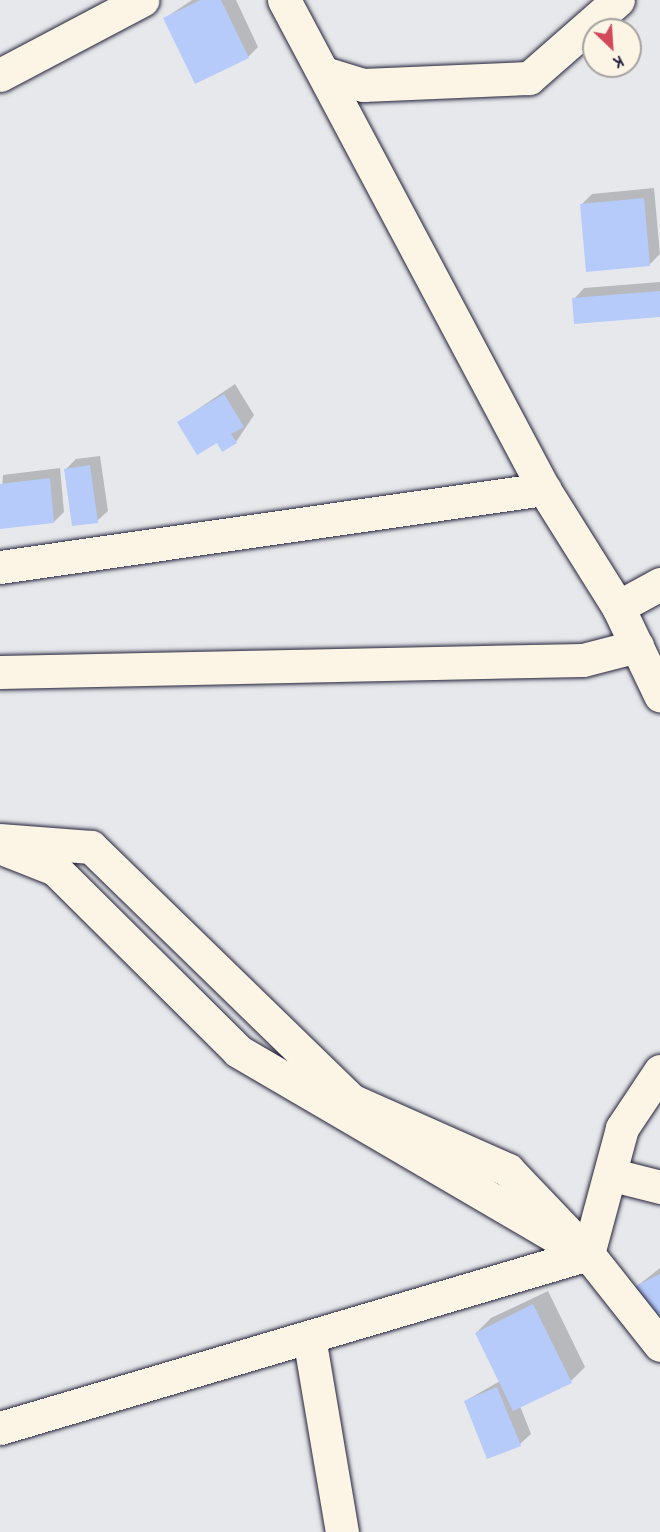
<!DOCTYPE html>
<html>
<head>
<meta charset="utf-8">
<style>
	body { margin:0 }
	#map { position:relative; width:660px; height:1532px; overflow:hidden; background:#e7e8eb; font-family:"Patrick Hand",sans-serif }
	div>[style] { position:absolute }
	.shadow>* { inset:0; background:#0003 }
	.building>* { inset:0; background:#b6cbfa }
	.roads { filter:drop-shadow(0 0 2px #22223b) drop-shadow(0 0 2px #22223b) }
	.street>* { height:33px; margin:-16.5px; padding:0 16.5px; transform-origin:16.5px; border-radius:16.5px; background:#fcf5e5 }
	span { translate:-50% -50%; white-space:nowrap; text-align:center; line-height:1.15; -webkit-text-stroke:4.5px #fcf5e5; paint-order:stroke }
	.north { position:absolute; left:582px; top:18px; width:60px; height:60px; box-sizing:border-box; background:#fcf5e5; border:2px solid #a5a1a1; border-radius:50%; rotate:155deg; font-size:16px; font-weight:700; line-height:24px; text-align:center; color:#22223b }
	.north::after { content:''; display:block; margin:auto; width:21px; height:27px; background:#d1495b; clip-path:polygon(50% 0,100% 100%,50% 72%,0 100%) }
</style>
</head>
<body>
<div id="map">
	<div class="shadow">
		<i style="clip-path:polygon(192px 0,236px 0,258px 47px,248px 57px,165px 18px)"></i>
		<i style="clip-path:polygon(654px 188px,660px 254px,649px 265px,581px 205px,592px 194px)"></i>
		<i style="clip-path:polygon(660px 282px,660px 316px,574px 299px,584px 288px)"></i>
		<i style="clip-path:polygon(235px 384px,254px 415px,236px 442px,218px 441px,179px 422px)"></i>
		<i style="clip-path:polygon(100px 456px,108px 511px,97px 521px,66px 469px,76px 459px)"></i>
		<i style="clip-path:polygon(60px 468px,64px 512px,54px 522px,0 527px,3px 475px)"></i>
		<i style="clip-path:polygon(660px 1268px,660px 1335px,636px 1287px)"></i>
		<i style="clip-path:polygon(548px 1291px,585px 1367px,571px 1381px,520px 1406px,531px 1434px,520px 1444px,465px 1401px,500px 1381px,476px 1333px,491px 1318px)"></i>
	</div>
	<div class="building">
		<i style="clip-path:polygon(201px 0,221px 0,249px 58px,195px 84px,163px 18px)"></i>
		<i style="clip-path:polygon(644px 198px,650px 266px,586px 272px,580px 204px)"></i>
		<i style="clip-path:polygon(660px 291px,660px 317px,574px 324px,572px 298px)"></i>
		<i style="clip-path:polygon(224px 394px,244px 427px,231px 434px,237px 443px,222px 452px,217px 443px,197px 455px,177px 422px)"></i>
		<i style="clip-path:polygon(90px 465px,98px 523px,72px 526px,64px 469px)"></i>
		<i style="clip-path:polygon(50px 478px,54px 523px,0 529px,0 484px)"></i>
		<i style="clip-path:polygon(660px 1274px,660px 1338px,634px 1287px)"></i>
		<i style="clip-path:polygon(533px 1304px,572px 1383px,513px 1411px,475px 1333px)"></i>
		<i style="clip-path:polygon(497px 1387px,521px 1446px,487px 1459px,464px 1401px)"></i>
	</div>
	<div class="roads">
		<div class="street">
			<i style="left:284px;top:0;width:554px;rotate:62deg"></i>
			<i style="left:544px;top:489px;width:139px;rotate:57.9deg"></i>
			<i style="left:618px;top:607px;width:98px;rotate:64.5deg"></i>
			<i style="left:324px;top:73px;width:41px;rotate:17.1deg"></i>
			<i style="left:363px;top:85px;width:166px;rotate:-2.4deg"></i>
			<i style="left:529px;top:78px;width:118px;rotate:-41.2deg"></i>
			<i style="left:0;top:75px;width:161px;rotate:-27.8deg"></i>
			<i style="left:0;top:567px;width:550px;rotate:-8.16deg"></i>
			<i style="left:618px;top:607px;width:48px;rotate:-28.7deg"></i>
			<i style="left:0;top:672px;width:583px;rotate:-1.18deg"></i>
			<i style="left:583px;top:660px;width:56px;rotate:-14.5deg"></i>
			<i style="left:0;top:840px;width:91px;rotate:4.4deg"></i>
			<i style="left:91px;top:847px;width:363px;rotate:44.2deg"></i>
			<i style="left:351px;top:1100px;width:172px;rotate:24deg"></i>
			<i style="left:508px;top:1170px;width:116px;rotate:46.4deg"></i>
			<i style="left:9px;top:851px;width:49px;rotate:21.4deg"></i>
			<i style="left:55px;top:869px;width:258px;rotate:44.8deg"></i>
			<i style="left:238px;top:1051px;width:373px;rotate:30.3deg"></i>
			<i style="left:660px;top:1071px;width:69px;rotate:123.7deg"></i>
			<i style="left:622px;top:1128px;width:131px;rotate:105.1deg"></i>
			<i style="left:588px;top:1254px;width:116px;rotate:51.6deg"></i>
			<i style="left:613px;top:1175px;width:49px;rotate:14.3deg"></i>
			<i style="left:309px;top:1337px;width:198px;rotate:80.4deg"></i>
			<i style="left:0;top:1428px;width:613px;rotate:-16.48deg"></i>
		</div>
	</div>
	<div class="north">K</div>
</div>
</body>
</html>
